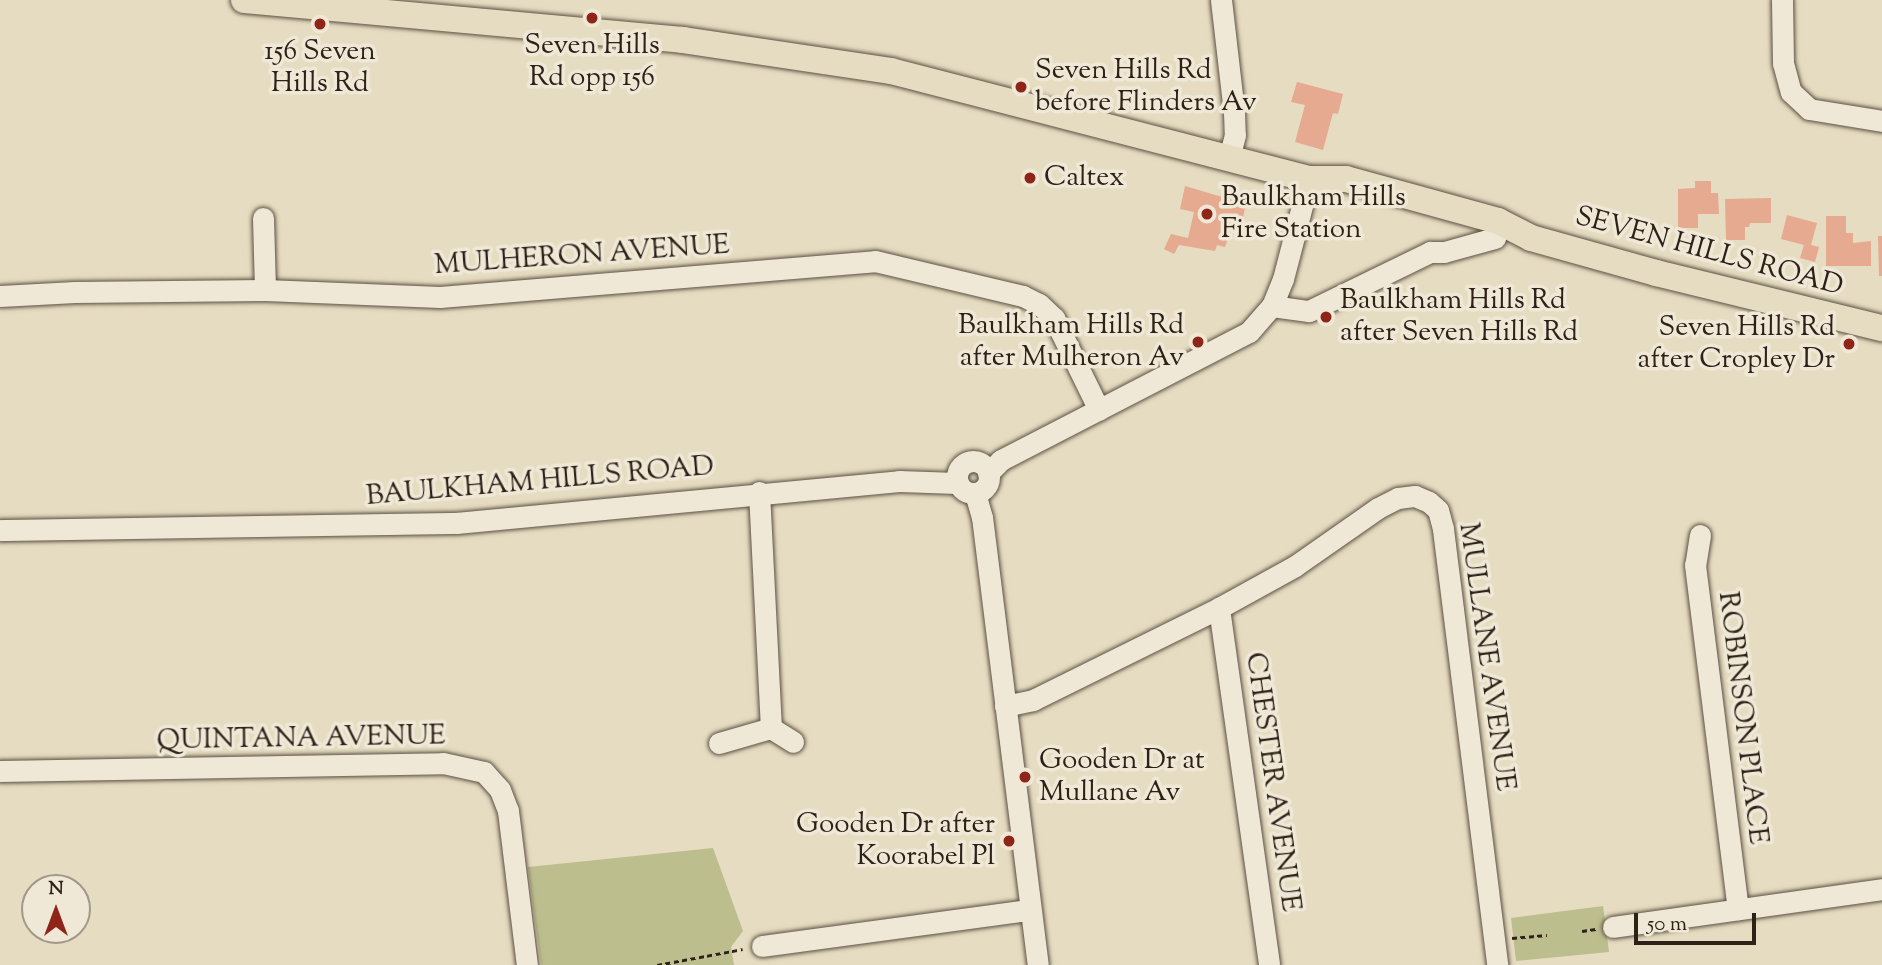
<!DOCTYPE html>
<html>
<head>
<meta charset="utf-8">
<style>
	body { margin:0 }
	#map { position:relative; width:1882px; height:965px; overflow:hidden; background:#e6dcc1; font-family:"Sorts Mill Goudy",serif }
	div>[style] { position:absolute }
	.green>* { inset:0; background:#bcbe8e }
	.building>* { inset:0; background:#e5aa8f }
	.path>* { height:2.5px; margin-top:-1.25px; transform-origin:0; background:repeating-linear-gradient(90deg,#2e2117 0 5px,transparent 0 8.5px) }
	.roads { filter:drop-shadow(0 0 2px #5c5042) drop-shadow(0 0 2px #5c5042) }
	.minor>* { height:21px; margin:-10.5px; padding:0 10.5px; transform-origin:10.5px; border-radius:10.5px; background:#efe8d7 }
	.minor>.ring { margin:-10.5px; padding:0; box-sizing:content-box; background:none; border:21px solid #efe8d7; border-radius:50% }
	.major>* { height:26px; margin:-13px; padding:0 13px; transform-origin:13px; border-radius:13px; background:#e6dcc1 }
	.dots>* { width:19px; height:19px; translate:-50% -50%; box-sizing:border-box; border:4px solid #efe8d7; border-radius:50% }
	span { translate:-50% -50%; white-space:nowrap; text-align:center; line-height:1.15; -webkit-text-stroke:7px #efe8d7; paint-order:stroke }
	.poi-label { font-size:28px; color:#2e2117 }
	.left { translate:0 -50%; text-align:left }
	.right { translate:-100% -50%; text-align:right }
	.street-label { font-size:28px; color:#2e2117 }
	.north { position:absolute; left:21px; top:874px; width:70px; height:70px; box-sizing:border-box; background:#efe8d7; border:2px solid #a2988a; border-radius:50%; rotate:0deg; font-size:19px; font-weight:700; line-height:28px; text-align:center; color:#2e2117 }
	.north::after { content:''; display:block; margin:auto; width:24px; height:32px; background:#8f2418; clip-path:polygon(50% 0,100% 100%,50% 72%,0 100%) }
	.scale { position:absolute; left:1634px; top:913px; width:122px; height:32px; box-sizing:border-box; border:4px solid #2e2117; border-top:0; padding-left:9px; font-size:21px; line-height:24px; white-space:nowrap; color:#2e2117; -webkit-text-stroke:5px #efe8d7; paint-order:stroke }
</style>
</head>
<body>
<div id="map">
	<div class="green">
		<i style="clip-path:polygon(713px 848px,743px 931px,731px 947px,734px 965px,541px 965px,528px 867px)"></i>
		<i style="clip-path:polygon(1603px 906px,1609px 952px,1516px 961px,1511px 918px)"></i>
	</div>
	<div class="building">
		<i style="clip-path:polygon(1297px 82px,1343px 94px,1338px 114px,1333px 113px,1323px 150px,1295px 142px,1305px 105px,1291px 102px)"></i>
		<i style="clip-path:polygon(1695px 181px,1711px 181px,1711px 193px,1718px 193px,1719px 214px,1698px 214px,1698px 228px,1678px 228px,1678px 189px,1695px 188px)"></i>
		<i style="clip-path:polygon(1185px 186px,1246px 204px,1241px 226px,1233px 223px,1225px 247px,1217px 245px,1215px 251px,1179px 245px,1174px 254px,1164px 249px,1171px 234px,1188px 238px,1194px 212px,1180px 209px)"></i>
		<i style="clip-path:polygon(1771px 198px,1771px 223px,1750px 223px,1749px 227px,1745px 227px,1745px 240px,1726px 240px,1725px 199px)"></i>
		<i style="clip-path:polygon(1787px 215px,1817px 223px,1811px 245px,1819px 247px,1815px 262px,1800px 258px,1804px 245px,1781px 239px)"></i>
		<i style="clip-path:polygon(1826px 216px,1846px 216px,1846px 233px,1853px 233px,1853px 243px,1871px 241px,1871px 266px,1826px 266px)"></i>
		<i style="clip-path:polygon(1878px 236px,1882px 236px,1882px 276px,1879px 276px)"></i>
	</div>
	<div class="path">
		<i style="left:1582px;top:931px;width:14px;rotate:-8deg"></i>
		<i style="left:1512px;top:938px;width:35px;rotate:-5deg"></i>
		<i style="left:657px;top:965px;width:87px;rotate:-10.5deg"></i>
	</div>
	<div class="roads">
		<div class="minor">
			<i style="left:1221px;top:0;width:113px;rotate:83.4deg"></i>
			<i style="left:1234px;top:112px;width:23px;rotate:88deg"></i>
			<i style="left:1235px;top:135px;width:24px;rotate:105deg"></i>
			<i style="left:1782px;top:0;width:63px;rotate:89.1deg"></i>
			<i style="left:1783px;top:63px;width:30px;rotate:75deg"></i>
			<i style="left:1791px;top:92px;width:25px;rotate:43deg"></i>
			<i style="left:1809px;top:109px;width:74px;rotate:9.3deg"></i>
			<i style="left:263px;top:218px;width:72px;rotate:88.4deg"></i>
			<i style="left:0;top:296px;width:75px;rotate:-3.1deg"></i>
			<i style="left:75px;top:292px;width:190px;rotate:-0.6deg"></i>
			<i style="left:265px;top:290px;width:175px;rotate:2.3deg"></i>
			<i style="left:440px;top:297px;width:436px;rotate:-4.7deg"></i>
			<i style="left:875px;top:261px;width:152px;rotate:13.3deg"></i>
			<i style="left:1023px;top:296px;width:18px;rotate:27deg"></i>
			<i style="left:1039px;top:304px;width:21px;rotate:43deg"></i>
			<i style="left:1054px;top:318px;width:102px;rotate:63.9deg"></i>
			<i style="left:1272px;top:306px;width:37px;rotate:8deg"></i>
			<i style="left:1309px;top:311px;width:135px;rotate:-26deg"></i>
			<i style="left:1430px;top:252px;width:14px"></i>
			<i style="left:1444px;top:252px;width:53px;rotate:-15.4deg"></i>
			<i class="ring" style="left:957px;top:461px;width:11px;height:11px"></i>
			<i style="left:988px;top:473px;width:18px;rotate:-45deg"></i>
			<i style="left:1001px;top:460px;width:279px;rotate:-27.3deg"></i>
			<i style="left:1249px;top:332px;width:35px;rotate:-49deg"></i>
			<i style="left:1272px;top:306px;width:29px;rotate:-68deg"></i>
			<i style="left:1283px;top:279px;width:103px;rotate:-75.4deg"></i>
			<i style="left:759px;top:492px;width:236px;rotate:87.1deg"></i>
			<i style="left:771px;top:728px;width:26px;rotate:32deg"></i>
			<i style="left:975px;top:493px;width:25px;rotate:74deg"></i>
			<i style="left:982px;top:517px;width:451px;rotate:82.9deg"></i>
			<i style="left:0;top:530px;width:456px;rotate:-0.9deg"></i>
			<i style="left:456px;top:523px;width:445px;rotate:-5.4deg"></i>
			<i style="left:899px;top:481px;width:59px;rotate:1.9deg"></i>
			<i style="left:1700px;top:535px;width:30px;rotate:99deg"></i>
			<i style="left:1695px;top:565px;width:347px;rotate:82.9deg"></i>
			<i style="left:1219px;top:608px;width:360px;rotate:82deg"></i>
			<i style="left:1005px;top:706px;width:29px;rotate:-12deg"></i>
			<i style="left:1033px;top:700px;width:208px;rotate:-26.3deg"></i>
			<i style="left:1219px;top:608px;width:87px;rotate:-28.9deg"></i>
			<i style="left:1295px;top:566px;width:101px;rotate:-34.9deg"></i>
			<i style="left:1378px;top:508px;width:22px;rotate:-27deg"></i>
			<i style="left:1398px;top:498px;width:17px;rotate:-7deg"></i>
			<i style="left:1415px;top:496px;width:15px;rotate:23deg"></i>
			<i style="left:1429px;top:502px;width:12px;rotate:42deg"></i>
			<i style="left:1438px;top:510px;width:20px;rotate:75deg"></i>
			<i style="left:1443px;top:529px;width:439px;rotate:82.9deg"></i>
			<i style="left:719px;top:743px;width:54px;rotate:-16.1deg"></i>
			<i style="left:0;top:771px;width:443px;rotate:-1deg"></i>
			<i style="left:443px;top:763px;width:42px;rotate:12.4deg"></i>
			<i style="left:484px;top:772px;width:24px;rotate:48deg"></i>
			<i style="left:500px;top:790px;width:22px;rotate:69deg"></i>
			<i style="left:508px;top:811px;width:155px;rotate:83deg"></i>
			<i style="left:1613px;top:927px;width:272px;rotate:-8deg"></i>
			<i style="left:762px;top:946px;width:270px;rotate:-7.7deg"></i>
		</div>
		<div class="major">
			<i style="left:244px;top:0;width:441px;rotate:5.2deg"></i>
			<i style="left:683px;top:40px;width:210px;rotate:8.5deg"></i>
			<i style="left:891px;top:71px;width:432px;rotate:14.5deg"></i>
			<i style="left:1309px;top:179px;width:37px"></i>
			<i style="left:1346px;top:179px;width:158px;rotate:15.4deg"></i>
			<i style="left:1498px;top:221px;width:37px;rotate:27deg"></i>
			<i style="left:1531px;top:238px;width:130px;rotate:15.6deg"></i>
			<i style="left:1656px;top:273px;width:233px;rotate:13.7deg"></i>
		</div>
	</div>
	<div class="dots">
		<i style="left:592px;top:18px;background:#8f2418"></i>
		<i style="left:320px;top:24px;background:#8f2418"></i>
		<i style="left:1021px;top:87px;background:#8f2418"></i>
		<i style="left:1030px;top:178px;background:#8f2418"></i>
		<i style="left:1207px;top:214px;background:#8f2418"></i>
		<i style="left:1326px;top:317px;background:#8f2418"></i>
		<i style="left:1198px;top:342px;background:#8f2418"></i>
		<i style="left:1849px;top:344px;background:#8f2418"></i>
		<i style="left:1025px;top:777px;background:#8f2418"></i>
		<i style="left:1009px;top:841px;background:#8f2418"></i>
	</div>
	<div class="poi-label">
		<span style="left:592px;top:62px">Seven Hills<br>Rd opp 156</span>
		<span style="left:320px;top:68px">156 Seven<br>Hills Rd</span>
		<span class="left" style="left:1035px;top:87px">Seven Hills Rd<br>before Flinders Av</span>
		<span class="left" style="left:1044px;top:178px">Caltex</span>
		<span class="left" style="left:1221px;top:214px">Baulkham Hills<br>Fire Station</span>
		<span class="left" style="left:1340px;top:317px">Baulkham Hills Rd<br>after Seven Hills Rd</span>
		<span class="right" style="left:1184px;top:342px">Baulkham Hills Rd<br>after Mulheron Av</span>
		<span class="right" style="left:1835px;top:344px">Seven Hills Rd<br>after Cropley Dr</span>
		<span class="left" style="left:1039px;top:777px">Gooden Dr at<br>Mullane Av</span>
		<span class="right" style="left:995px;top:841px">Gooden Dr after<br>Koorabel Pl</span>
	</div>
	<div class="street-label">
		<span style="left:1709px;top:252px;rotate:15deg">SEVEN HILLS ROAD</span>
		<span style="left:582px;top:256px;rotate:-4deg">MULHERON AVENUE</span>
		<span style="left:540px;top:482px;rotate:-5deg">BAULKHAM HILLS ROAD</span>
		<span style="left:1486px;top:657px;rotate:82deg">MULLANE AVENUE</span>
		<span style="left:1742px;top:718px;rotate:83deg">ROBINSON PLACE</span>
		<span style="left:301px;top:739px;rotate:-1deg">QUINTANA AVENUE</span>
		<span style="left:1272px;top:782px;rotate:82deg">CHESTER AVENUE</span>
	</div>
	<div class="north">N</div>
	<div class="scale">50 m</div>
</div>
</body>
</html>
